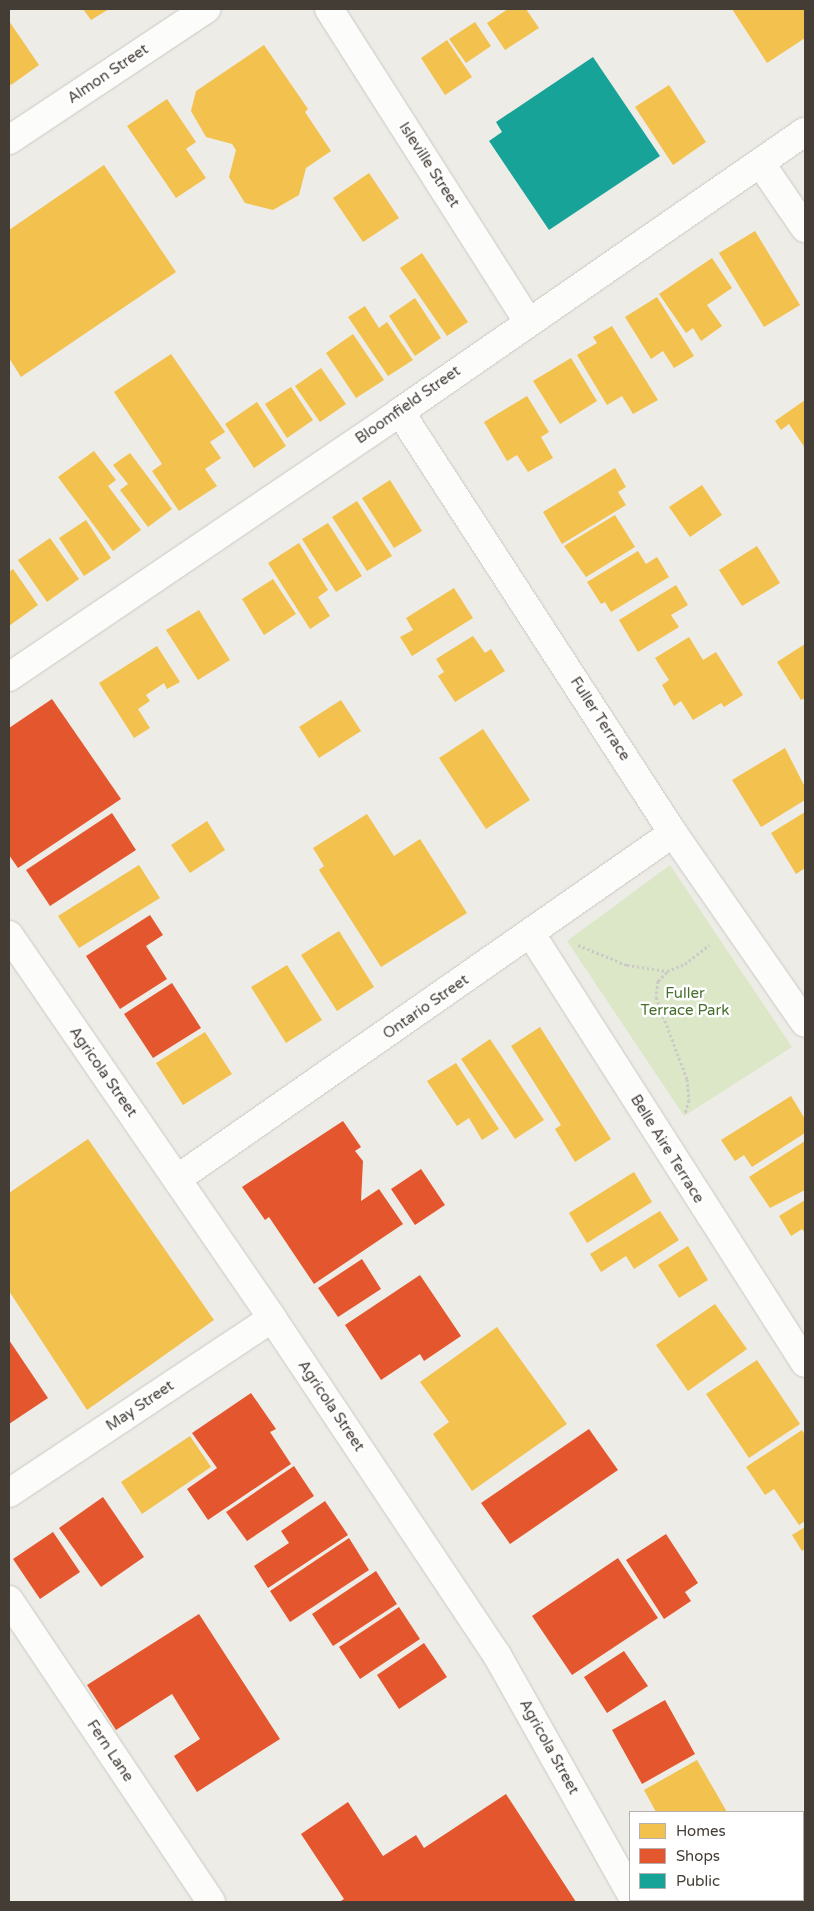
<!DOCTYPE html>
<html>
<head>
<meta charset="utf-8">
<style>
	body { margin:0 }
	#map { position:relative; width:814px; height:1911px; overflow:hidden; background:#eeece7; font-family:"Varela Round",sans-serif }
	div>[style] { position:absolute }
	.green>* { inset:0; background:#dce7c8 }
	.homes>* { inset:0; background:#f2c14e }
	.shops>* { inset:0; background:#e4572e }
	.public>* { inset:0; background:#17a398 }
	.path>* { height:3px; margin-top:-1.5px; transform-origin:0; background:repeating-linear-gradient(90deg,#cccac7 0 2.5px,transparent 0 5px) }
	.roads { filter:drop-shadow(0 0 1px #cac8c3) drop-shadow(0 0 1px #cac8c3) }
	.minor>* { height:28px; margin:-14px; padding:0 14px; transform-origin:14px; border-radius:14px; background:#fcfcfb }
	span { translate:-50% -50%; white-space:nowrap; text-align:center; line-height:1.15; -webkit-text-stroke:5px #fff; paint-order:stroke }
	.street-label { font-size:15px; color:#433d35 }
	.park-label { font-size:15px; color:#48702c }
	.frame { position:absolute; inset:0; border:10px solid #433d35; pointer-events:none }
	.legend { position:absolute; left:629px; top:1811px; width:175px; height:90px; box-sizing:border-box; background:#fff; border:1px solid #b4b1ae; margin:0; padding:6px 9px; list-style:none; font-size:15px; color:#433d35 }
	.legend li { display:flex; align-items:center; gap:10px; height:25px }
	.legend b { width:25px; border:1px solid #b4b1ae }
</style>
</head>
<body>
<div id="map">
	<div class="green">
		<i style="clip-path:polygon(670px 865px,792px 1047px,684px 1116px,567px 941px)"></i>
	</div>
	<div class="homes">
		<i style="clip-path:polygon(83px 9px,109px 9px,91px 20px)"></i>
		<i style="clip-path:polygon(508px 9px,526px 9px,539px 28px,505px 50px,487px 23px)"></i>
		<i style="clip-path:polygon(732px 9px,805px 9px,805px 38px,767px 63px)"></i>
		<i style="clip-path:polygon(9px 21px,39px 65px,11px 85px,9px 82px)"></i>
		<i style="clip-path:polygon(475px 22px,491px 46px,466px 63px,449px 39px)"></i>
		<i style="clip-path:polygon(447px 40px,472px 77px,445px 95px,421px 58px)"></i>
		<i style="clip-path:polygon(264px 45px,308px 109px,305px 112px,331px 151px,306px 168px,299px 195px,273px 210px,245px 203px,229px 177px,236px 150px,232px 144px,206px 137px,191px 111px,196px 91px)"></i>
		<i style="clip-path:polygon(669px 85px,706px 142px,673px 165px,635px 107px)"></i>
		<i style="clip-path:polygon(167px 99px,196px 142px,186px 149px,206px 178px,176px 198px,127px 126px)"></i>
		<i style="clip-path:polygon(104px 165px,176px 272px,21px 377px,9px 358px,9px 230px)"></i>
		<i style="clip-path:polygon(369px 173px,399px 218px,363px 242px,333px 198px)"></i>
		<i style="clip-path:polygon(755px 231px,800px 305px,764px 327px,719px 253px)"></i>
		<i style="clip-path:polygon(422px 253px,468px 322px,447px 336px,400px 268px)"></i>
		<i style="clip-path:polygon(712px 258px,732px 288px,707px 305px,722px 326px,701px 341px,693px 328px,686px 333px,659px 294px)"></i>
		<i style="clip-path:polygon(657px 297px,694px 356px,674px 368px,663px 351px,651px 359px,625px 317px)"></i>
		<i style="clip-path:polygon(415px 298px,441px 338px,415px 356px,389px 316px)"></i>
		<i style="clip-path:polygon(365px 306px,379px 328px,387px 322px,413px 360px,388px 376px,348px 317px)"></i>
		<i style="clip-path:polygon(612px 326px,658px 400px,633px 414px,622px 396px,607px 405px,577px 355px,597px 343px,593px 337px)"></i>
		<i style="clip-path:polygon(353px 334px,384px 380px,356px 398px,326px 353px)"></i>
		<i style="clip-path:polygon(171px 354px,225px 432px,210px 442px,221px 458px,205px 469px,217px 486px,179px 511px,152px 471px,162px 464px,114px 392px)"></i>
		<i style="clip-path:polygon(571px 358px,597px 401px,560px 424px,533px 381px)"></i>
		<i style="clip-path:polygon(321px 368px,346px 404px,320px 422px,295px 386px)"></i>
		<i style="clip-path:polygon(291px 387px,313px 420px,287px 438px,265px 404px)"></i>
		<i style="clip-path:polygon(527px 396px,549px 432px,541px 437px,553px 458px,528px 472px,517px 455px,507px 461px,484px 422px)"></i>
		<i style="clip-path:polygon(805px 400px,805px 448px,789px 424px,781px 430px,775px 421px)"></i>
		<i style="clip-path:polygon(257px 402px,286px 446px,254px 468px,225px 424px)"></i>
		<i style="clip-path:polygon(94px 451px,116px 480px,108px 486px,141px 530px,113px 551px,58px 477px)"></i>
		<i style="clip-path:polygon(130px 453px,172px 509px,148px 527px,120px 490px,128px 484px,113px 465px)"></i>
		<i style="clip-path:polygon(615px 468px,626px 487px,618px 492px,626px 505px,562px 544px,543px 512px)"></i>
		<i style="clip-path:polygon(390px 480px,422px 531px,394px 548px,362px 498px)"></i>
		<i style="clip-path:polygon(702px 485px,722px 515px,690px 537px,669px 507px)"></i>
		<i style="clip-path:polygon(357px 501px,392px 556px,367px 571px,332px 517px)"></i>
		<i style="clip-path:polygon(615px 515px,635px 547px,586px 577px,564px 546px)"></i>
		<i style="clip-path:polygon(86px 520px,111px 558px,84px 576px,59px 538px)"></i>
		<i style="clip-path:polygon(328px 523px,362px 576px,336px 592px,302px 539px)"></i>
		<i style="clip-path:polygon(50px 538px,79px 579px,47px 602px,18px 560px)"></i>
		<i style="clip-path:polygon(299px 543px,328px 590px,318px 597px,330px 616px,310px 629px,268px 563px)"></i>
		<i style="clip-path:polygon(757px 546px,780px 583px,742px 606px,719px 570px)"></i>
		<i style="clip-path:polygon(638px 551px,646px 564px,657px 557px,669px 577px,611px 612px,605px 602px,601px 604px,587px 582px)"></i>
		<i style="clip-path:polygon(13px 569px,38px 605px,9px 626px,9px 572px)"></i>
		<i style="clip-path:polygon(273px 579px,296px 614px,264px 635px,242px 599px)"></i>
		<i style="clip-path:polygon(676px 585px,688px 605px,671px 615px,679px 627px,638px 652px,619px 620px)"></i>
		<i style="clip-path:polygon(454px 588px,473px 618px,412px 656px,400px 637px,413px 630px,406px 618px)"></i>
		<i style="clip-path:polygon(199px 610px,230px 660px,198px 680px,166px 630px)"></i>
		<i style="clip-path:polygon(473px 636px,485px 653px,491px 649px,505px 671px,455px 702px,438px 676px,444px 672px,436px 659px)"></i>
		<i style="clip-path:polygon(689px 637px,703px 660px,716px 652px,743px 695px,724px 707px,721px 703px,693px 720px,681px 701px,674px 706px,662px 685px,669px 680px,655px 658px)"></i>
		<i style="clip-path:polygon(805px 644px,805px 698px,801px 700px,777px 662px)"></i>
		<i style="clip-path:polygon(157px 646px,180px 682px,167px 689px,164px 683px,146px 695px,150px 701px,138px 709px,150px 728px,134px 738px,99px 683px)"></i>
		<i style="clip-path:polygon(341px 700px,361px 731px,319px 758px,299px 727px)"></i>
		<i style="clip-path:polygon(483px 729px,530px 800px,486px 829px,439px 758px)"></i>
		<i style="clip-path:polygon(785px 748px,805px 787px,805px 800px,761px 827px,732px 780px)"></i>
		<i style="clip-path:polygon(805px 812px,805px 868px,796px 874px,771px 833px)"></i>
		<i style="clip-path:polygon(367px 814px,394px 856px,420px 839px,467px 913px,381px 967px,319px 870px,324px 866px,313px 848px)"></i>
		<i style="clip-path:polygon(207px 821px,225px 850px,190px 873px,171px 845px)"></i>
		<i style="clip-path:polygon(139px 865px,160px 898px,79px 948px,58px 916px)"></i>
		<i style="clip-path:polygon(339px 931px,374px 987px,337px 1011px,301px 955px)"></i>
		<i style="clip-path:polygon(287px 965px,322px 1020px,286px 1043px,251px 987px)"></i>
		<i style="clip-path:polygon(540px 1027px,611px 1139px,575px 1162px,555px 1129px,561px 1125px,511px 1046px)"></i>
		<i style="clip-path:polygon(205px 1032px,232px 1074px,183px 1105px,156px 1063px)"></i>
		<i style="clip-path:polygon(490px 1039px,544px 1120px,515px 1139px,461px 1059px)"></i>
		<i style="clip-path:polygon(456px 1063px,499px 1129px,482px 1140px,469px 1118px,457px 1126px,427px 1081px)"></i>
		<i style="clip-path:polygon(791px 1096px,805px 1119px,805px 1133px,752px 1167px,744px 1155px,735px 1161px,721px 1140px)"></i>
		<i style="clip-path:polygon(88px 1139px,214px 1320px,87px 1410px,9px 1291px,9px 1193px)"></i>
		<i style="clip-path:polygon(805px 1141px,805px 1190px,770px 1208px,749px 1177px)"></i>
		<i style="clip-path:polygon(634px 1172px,652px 1202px,587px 1243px,569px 1213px)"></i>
		<i style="clip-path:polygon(805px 1200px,805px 1233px,802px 1229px,791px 1236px,779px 1216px)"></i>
		<i style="clip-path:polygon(660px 1211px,679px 1240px,634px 1269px,626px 1256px,601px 1272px,590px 1254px)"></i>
		<i style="clip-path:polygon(688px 1246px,708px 1280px,679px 1298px,658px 1265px)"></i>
		<i style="clip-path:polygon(715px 1304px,747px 1349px,688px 1391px,656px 1345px)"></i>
		<i style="clip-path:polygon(497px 1327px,567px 1424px,472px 1491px,433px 1434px,449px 1422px,420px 1382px)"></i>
		<i style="clip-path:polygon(757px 1360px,800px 1424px,749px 1458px,706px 1394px)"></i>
		<i style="clip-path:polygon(802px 1430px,805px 1435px,805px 1521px,799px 1525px,774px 1489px,765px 1495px,746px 1467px)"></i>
		<i style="clip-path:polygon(190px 1436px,211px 1467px,142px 1514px,121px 1482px)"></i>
		<i style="clip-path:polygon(805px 1527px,805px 1549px,802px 1551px,792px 1535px)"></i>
		<i style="clip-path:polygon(697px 1760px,727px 1812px,656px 1812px,644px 1790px)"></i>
		<i style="clip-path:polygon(737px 1900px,773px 1900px,774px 1902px,733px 1902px)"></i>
	</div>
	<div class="shops">
		<i style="clip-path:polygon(52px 699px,121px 799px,18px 868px,9px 855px,9px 728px)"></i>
		<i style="clip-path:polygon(112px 813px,136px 850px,50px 906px,26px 870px)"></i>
		<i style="clip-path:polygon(150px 915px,163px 935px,146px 946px,167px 979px,120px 1009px,86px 956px)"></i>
		<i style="clip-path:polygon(172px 983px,201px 1028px,153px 1058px,124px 1014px)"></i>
		<i style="clip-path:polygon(343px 1121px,361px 1147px,355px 1151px,363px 1161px,361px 1201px,379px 1189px,403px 1224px,314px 1284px,269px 1217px,265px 1220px,242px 1187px)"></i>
		<i style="clip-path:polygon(421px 1169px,445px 1205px,415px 1225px,391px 1189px)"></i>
		<i style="clip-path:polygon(362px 1259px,381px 1289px,338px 1317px,318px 1288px)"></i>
		<i style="clip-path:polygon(420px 1275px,461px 1336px,424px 1361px,420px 1354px,381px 1380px,345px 1325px)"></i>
		<i style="clip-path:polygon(9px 1340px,48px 1398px,9px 1424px)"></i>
		<i style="clip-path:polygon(251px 1393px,276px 1429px,270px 1432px,291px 1464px,208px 1520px,187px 1489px,217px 1468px,192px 1433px)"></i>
		<i style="clip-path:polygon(589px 1429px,618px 1470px,510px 1544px,481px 1503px)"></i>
		<i style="clip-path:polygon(294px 1466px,314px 1496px,247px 1541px,226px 1512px)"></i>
		<i style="clip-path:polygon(103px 1497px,144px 1557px,101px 1587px,59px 1528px)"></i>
		<i style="clip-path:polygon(325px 1501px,348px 1535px,268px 1588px,254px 1566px,289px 1543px,281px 1531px)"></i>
		<i style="clip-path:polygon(53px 1532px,80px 1572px,40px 1599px,13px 1559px)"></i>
		<i style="clip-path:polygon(666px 1534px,698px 1583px,685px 1592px,691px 1601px,664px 1619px,626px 1560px)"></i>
		<i style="clip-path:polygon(349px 1538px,369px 1570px,290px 1622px,270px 1591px)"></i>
		<i style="clip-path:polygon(618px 1558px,658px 1618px,572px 1675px,532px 1616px)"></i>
		<i style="clip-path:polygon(376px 1571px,397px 1604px,333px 1646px,312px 1614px)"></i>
		<i style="clip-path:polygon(399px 1607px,420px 1639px,360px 1679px,339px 1647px)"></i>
		<i style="clip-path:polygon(199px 1614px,280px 1739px,197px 1792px,174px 1756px,200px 1739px,172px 1694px,116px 1730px,87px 1685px)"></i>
		<i style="clip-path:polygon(424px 1643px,447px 1677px,399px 1709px,377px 1675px)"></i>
		<i style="clip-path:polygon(624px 1651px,648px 1686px,607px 1713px,584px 1677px)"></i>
		<i style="clip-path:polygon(665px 1700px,695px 1754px,642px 1784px,612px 1730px)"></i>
		<i style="clip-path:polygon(506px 1794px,576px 1902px,339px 1902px,344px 1899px,301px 1834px,348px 1802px,383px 1856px,416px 1835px,424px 1848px)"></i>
	</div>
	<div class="public">
		<i style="clip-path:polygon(593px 57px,660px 156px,549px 230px,489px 141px,502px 132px,496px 122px)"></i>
	</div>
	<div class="path">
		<i style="left:578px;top:945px;width:53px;rotate:22.2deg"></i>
		<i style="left:627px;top:965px;width:40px;rotate:8.5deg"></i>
		<i style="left:667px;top:971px;width:19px;rotate:-21deg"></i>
		<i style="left:685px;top:964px;width:31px;rotate:-38deg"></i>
		<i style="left:667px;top:972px;width:13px;rotate:135deg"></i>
		<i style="left:658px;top:981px;width:16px;rotate:97deg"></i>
		<i style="left:656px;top:997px;width:88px;rotate:69.3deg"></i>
		<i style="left:687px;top:1079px;width:21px;rotate:85deg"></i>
		<i style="left:689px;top:1100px;width:14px;rotate:107deg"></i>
	</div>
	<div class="roads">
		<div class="minor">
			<i style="left:329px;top:9px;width:370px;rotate:57.5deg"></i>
			<i style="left:9px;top:140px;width:237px;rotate:-33.6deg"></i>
			<i style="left:761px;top:164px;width:78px;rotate:55.5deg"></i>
			<i style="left:400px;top:412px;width:502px;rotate:57.04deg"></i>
			<i style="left:673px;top:833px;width:231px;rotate:55.2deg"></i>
			<i style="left:9px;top:677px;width:472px;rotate:-34.1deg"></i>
			<i style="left:400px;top:412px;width:492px;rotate:-34.7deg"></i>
			<i style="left:531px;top:934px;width:509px;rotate:57.43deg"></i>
			<i style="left:9px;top:935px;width:465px;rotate:55.5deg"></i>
			<i style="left:272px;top:1318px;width:405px;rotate:56.3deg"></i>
			<i style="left:497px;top:1655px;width:272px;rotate:60.7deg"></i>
			<i style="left:177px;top:1179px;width:605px;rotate:-34.9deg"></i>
			<i style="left:9px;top:1493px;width:316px;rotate:-33.6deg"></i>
			<i style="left:9px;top:1600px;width:363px;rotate:56.2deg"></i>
		</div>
	</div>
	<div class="street-label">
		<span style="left:108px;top:74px;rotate:-34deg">Almon Street</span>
		<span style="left:429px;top:165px;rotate:57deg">Isleville Street</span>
		<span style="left:408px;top:405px;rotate:-35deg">Bloomfield Street</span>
		<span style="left:600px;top:719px;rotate:57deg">Fuller Terrace</span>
		<span style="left:426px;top:1007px;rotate:-35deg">Ontario Street</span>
		<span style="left:103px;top:1072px;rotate:55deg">Agricola Street</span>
		<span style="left:667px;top:1149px;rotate:58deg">Belle Aire Terrace</span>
		<span style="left:140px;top:1406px;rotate:-34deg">May Street</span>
		<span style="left:331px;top:1406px;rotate:56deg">Agricola Street</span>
		<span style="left:549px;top:1747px;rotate:61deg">Agricola Street</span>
		<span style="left:110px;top:1751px;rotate:56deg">Fern Lane</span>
	</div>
	<div class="park-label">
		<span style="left:685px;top:1002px">Fuller<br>Terrace Park</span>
	</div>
	<div class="frame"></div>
	<ul class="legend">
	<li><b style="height:14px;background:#f2c14e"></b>Homes</li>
	<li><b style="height:14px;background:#e4572e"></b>Shops</li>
	<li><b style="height:14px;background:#17a398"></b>Public</li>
	</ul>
</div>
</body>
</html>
